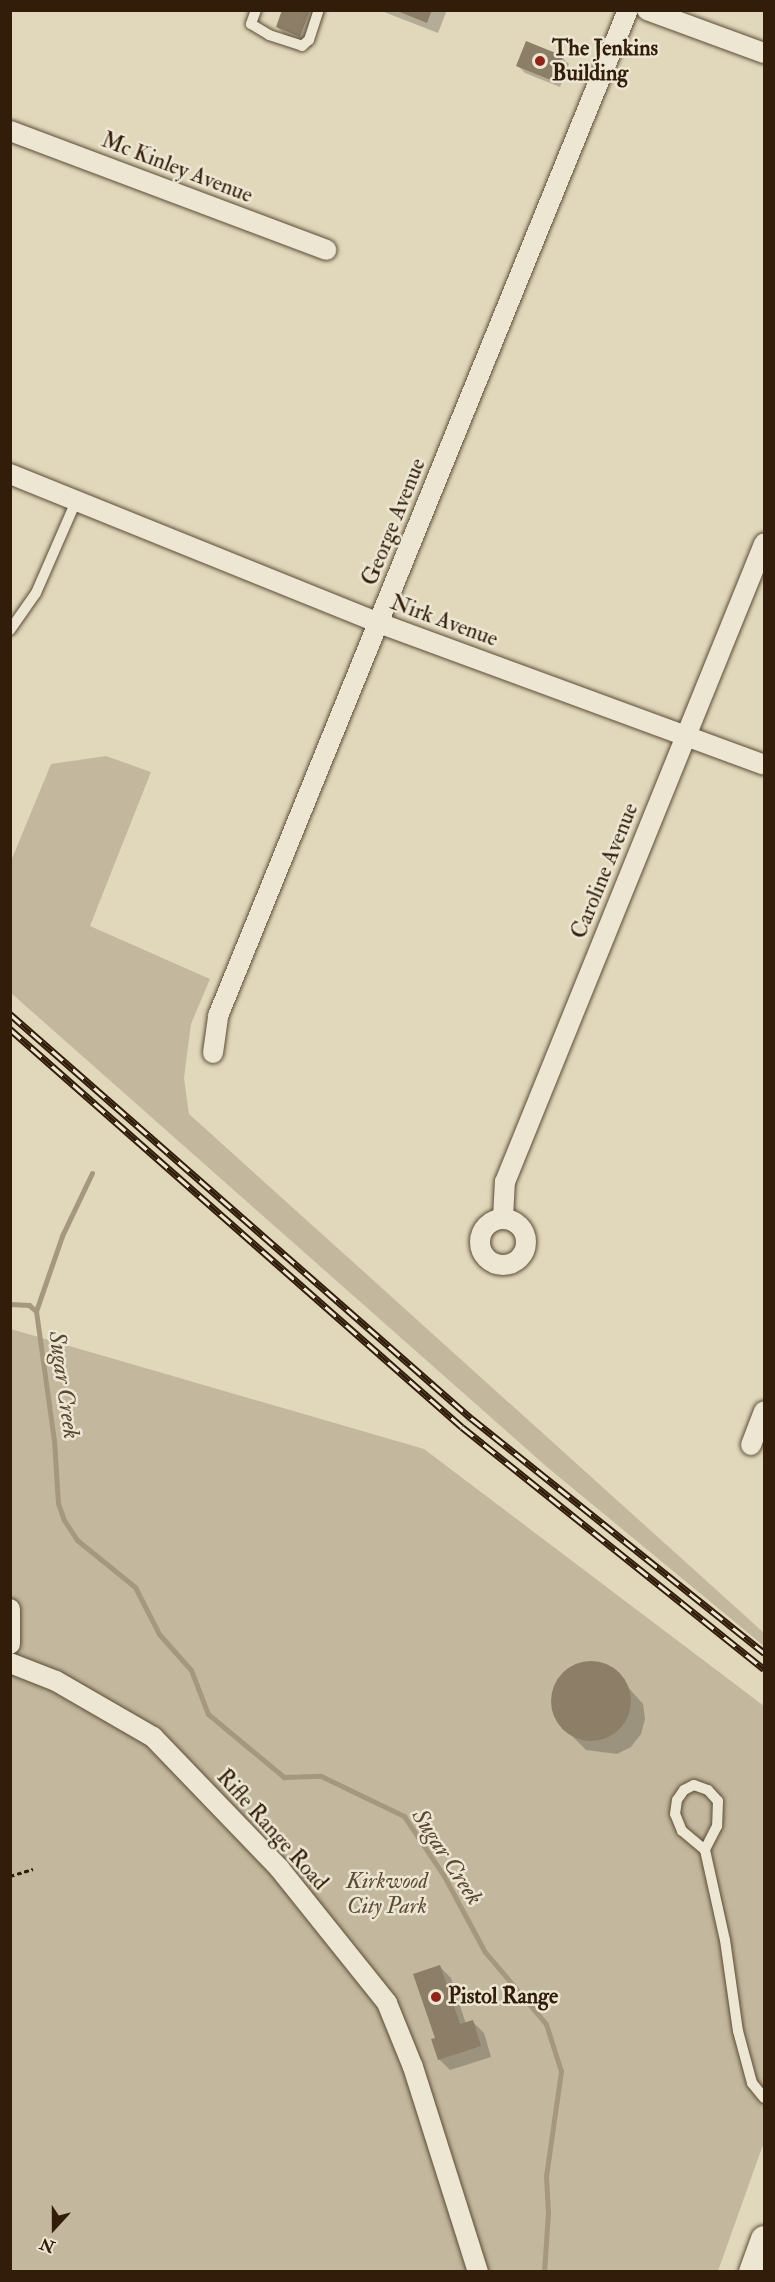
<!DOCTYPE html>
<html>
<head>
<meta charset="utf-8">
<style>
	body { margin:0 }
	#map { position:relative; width:775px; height:2282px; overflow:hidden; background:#e1d8bc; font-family:"IM FELL Double Pica",serif }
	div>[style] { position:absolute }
	.green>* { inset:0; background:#c3b89e }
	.shadow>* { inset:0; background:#0003 }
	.stream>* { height:5px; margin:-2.5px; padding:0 2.5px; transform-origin:2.5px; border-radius:2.5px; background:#a5987f }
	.building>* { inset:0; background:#8d7e67 }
	.round { border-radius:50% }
	.path>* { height:3px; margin-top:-1.5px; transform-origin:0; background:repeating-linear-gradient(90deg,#311d0a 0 4.5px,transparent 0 7.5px) }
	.roads { filter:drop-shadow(0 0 2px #5d4c36) drop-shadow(0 0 2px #5d4c36) }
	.service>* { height:10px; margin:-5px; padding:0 5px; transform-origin:5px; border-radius:5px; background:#ece6d3 }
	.minor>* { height:20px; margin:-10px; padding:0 10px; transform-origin:10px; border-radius:10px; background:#ece6d3 }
	.minor>.ring { margin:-10px; padding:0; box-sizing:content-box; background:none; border:20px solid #ece6d3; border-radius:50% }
	.tertiary>* { height:26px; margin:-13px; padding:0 13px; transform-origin:13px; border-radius:13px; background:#ece6d3 }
	.rail>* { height:7px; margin-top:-3.5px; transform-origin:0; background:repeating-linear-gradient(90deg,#ece6d3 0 14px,#311d0a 0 28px); box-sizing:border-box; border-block:2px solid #311d0a }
	.dots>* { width:16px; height:16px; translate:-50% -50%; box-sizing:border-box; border:3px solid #ece6d3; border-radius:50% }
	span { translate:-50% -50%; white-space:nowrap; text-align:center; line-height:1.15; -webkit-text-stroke:5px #ece6d3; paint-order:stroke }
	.poi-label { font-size:22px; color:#311d0a; font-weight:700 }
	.left { translate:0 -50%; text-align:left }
	.street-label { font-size:22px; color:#311d0a }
	.park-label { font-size:22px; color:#5d4c36; font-style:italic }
	.water-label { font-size:24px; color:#5a4833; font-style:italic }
	.frame { position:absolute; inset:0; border:12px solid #311d0a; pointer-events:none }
	.north { position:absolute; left:24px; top:2198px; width:60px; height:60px; -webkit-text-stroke:4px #ece6d3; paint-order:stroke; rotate:201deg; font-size:16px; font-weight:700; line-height:24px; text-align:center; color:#311d0a }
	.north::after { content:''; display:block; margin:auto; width:21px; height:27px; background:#311d0a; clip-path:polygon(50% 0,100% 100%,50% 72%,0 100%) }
</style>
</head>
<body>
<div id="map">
	<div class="green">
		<i style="clip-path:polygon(106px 756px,151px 772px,90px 926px,210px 979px,191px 1024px,184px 1078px,189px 1114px,752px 1622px,764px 1633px,764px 1646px,547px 1467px,11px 993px,11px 861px,51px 764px)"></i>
		<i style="clip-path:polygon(11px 1329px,424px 1449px,764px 1706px,764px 2142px,718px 2271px,11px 2272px)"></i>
	</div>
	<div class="shadow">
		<i style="clip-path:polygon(283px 10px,325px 10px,311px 47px,288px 38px,277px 27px)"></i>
		<i style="clip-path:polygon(379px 10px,447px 10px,438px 33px)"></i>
		<i style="clip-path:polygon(562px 57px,569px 64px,560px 87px,525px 73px,518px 66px)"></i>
		<i style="clip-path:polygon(581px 1663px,609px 1666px,643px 1704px,645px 1719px,641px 1734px,631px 1747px,617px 1754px,586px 1750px,559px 1723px,553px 1709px,552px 1694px,558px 1679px)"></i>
		<i style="clip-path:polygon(440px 1967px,451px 1978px,466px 2024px,473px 2022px,484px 2033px,491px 2057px,450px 2070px,439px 2059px,437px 2039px)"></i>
	</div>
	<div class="stream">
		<i style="left:92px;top:1173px;width:70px;rotate:115.5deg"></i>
		<i style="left:62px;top:1236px;width:79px;rotate:109.1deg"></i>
		<i style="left:36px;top:1311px;width:130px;rotate:82.1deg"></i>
		<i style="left:54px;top:1440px;width:63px;rotate:86.4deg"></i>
		<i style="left:58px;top:1503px;width:18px;rotate:71deg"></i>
		<i style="left:64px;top:1520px;width:24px;rotate:57deg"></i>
		<i style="left:77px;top:1540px;width:75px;rotate:39deg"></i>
		<i style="left:135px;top:1587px;width:53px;rotate:62.9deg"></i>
		<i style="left:159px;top:1634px;width:48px;rotate:48.4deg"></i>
		<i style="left:191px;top:1670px;width:47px;rotate:68.9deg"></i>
		<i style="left:208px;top:1714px;width:99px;rotate:39.7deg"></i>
		<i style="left:284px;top:1777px;width:37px;rotate:-2deg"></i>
		<i style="left:321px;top:1776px;width:92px;rotate:25.7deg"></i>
		<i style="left:404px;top:1816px;width:72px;rotate:56.3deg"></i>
		<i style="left:444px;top:1876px;width:86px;rotate:61.7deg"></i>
		<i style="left:485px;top:1952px;width:94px;rotate:49.7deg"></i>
		<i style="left:546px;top:2024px;width:49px;rotate:72.3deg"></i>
		<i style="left:561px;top:2071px;width:106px;rotate:98.1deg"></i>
		<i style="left:546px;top:2176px;width:36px;rotate:87deg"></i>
		<i style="left:548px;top:2212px;width:60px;rotate:93.8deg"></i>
		<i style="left:10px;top:1304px;width:19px;rotate:3deg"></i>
		<i style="left:29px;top:1305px;width:9px;rotate:41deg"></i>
	</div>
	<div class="building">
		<i style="clip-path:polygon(282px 10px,310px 10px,300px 37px,276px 27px)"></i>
		<i style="clip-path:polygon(395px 10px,432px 10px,427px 23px)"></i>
		<i style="clip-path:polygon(526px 41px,563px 56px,553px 81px,516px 66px)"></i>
		<i class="round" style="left:551px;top:1661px;width:80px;height:80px"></i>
		<i style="clip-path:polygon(440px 1965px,460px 2024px,473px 2020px,481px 2046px,438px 2060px,431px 2039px,435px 2038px,413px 1974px)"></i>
	</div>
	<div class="path">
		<i style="left:10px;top:1876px;width:24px;rotate:-17deg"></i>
	</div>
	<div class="roads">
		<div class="service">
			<i style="left:256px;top:10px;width:15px;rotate:110deg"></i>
			<i style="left:251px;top:24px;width:21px;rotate:31deg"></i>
			<i style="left:269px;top:35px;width:35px;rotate:18deg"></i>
			<i style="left:302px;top:46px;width:9px;rotate:-41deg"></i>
			<i style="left:309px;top:40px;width:32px;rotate:-72deg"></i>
			<i style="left:10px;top:630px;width:45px;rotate:-54.9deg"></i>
			<i style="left:36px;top:593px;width:103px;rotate:-66.4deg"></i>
			<i style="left:705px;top:1850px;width:30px;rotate:-140deg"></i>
			<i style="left:682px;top:1831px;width:18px;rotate:-112deg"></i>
			<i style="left:675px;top:1814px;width:14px;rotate:-82deg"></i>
			<i style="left:677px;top:1800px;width:12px;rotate:-55deg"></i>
			<i style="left:684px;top:1790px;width:11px;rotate:-27deg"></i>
			<i style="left:694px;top:1785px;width:15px;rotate:20deg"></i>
			<i style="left:708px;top:1790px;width:15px;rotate:48deg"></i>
			<i style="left:718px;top:1801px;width:25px;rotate:92deg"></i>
			<i style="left:717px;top:1826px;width:27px;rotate:117deg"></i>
			<i style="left:705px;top:1850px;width:92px;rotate:77.5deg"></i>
			<i style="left:725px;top:1940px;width:92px;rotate:81.9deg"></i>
			<i style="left:738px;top:2031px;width:54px;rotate:74.9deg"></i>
			<i style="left:752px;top:2083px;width:19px;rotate:51deg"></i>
		</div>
		<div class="minor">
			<i style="left:647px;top:10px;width:125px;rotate:20.2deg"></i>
			<i style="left:10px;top:131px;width:338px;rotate:20.6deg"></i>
			<i style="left:10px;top:474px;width:398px;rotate:22deg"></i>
			<i style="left:379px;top:623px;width:410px;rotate:20.2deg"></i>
			<i style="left:213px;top:1053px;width:37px;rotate:-82deg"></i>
			<i style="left:218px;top:1016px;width:1086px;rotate:-67.83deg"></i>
			<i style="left:503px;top:1218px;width:36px;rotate:-87deg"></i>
			<i style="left:505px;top:1182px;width:689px;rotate:-67.91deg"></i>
			<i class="ring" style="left:480px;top:1219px;width:26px;height:26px"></i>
			<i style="left:751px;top:1445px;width:36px;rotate:-69deg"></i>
			<i style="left:10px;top:1609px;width:35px;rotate:90deg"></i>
			<i style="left:10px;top:1663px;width:49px;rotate:21.4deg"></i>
			<i style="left:56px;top:1681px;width:112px;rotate:30deg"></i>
			<i style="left:153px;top:1737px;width:182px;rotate:46.1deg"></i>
			<i style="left:279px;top:1868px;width:173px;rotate:51.3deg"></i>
			<i style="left:387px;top:2003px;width:69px;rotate:67.9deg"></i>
			<i style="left:413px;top:2067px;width:215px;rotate:72.4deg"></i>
		</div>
		<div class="tertiary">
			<i style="left:752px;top:2272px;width:35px;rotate:-70deg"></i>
		</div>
	</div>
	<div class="rail">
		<i style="left:10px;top:1014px;width:613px;rotate:41.23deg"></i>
		<i style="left:471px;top:1418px;width:376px;rotate:38.7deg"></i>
		<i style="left:10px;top:1029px;width:602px;rotate:41.36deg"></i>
		<i style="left:462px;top:1427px;width:387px;rotate:38.7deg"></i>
	</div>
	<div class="dots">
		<i style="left:540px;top:61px;background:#8f2418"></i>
		<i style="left:436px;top:1997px;background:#8f2418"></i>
	</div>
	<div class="poi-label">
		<span class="left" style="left:552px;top:61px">The Jenkins<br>Building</span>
		<span class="left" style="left:448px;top:1997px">Pistol Range</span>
	</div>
	<div class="street-label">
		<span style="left:177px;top:168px;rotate:21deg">Mc Kinley Avenue</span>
		<span style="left:394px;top:522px;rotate:-68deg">George Avenue</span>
		<span style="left:444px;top:621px;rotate:20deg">Nirk Avenue</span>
		<span style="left:605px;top:871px;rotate:-68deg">Caroline Avenue</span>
		<span style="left:272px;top:1830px;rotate:48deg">Rifle Range Road</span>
	</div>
	<div class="park-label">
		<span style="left:387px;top:1894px">Kirkwood<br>City Park</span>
	</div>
	<div class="water-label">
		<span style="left:64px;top:1385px;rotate:82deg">Sugar Creek</span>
		<span style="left:447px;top:1857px;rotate:57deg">Sugar Creek</span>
	</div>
	<div class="frame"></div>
	<div class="north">N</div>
</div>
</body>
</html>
